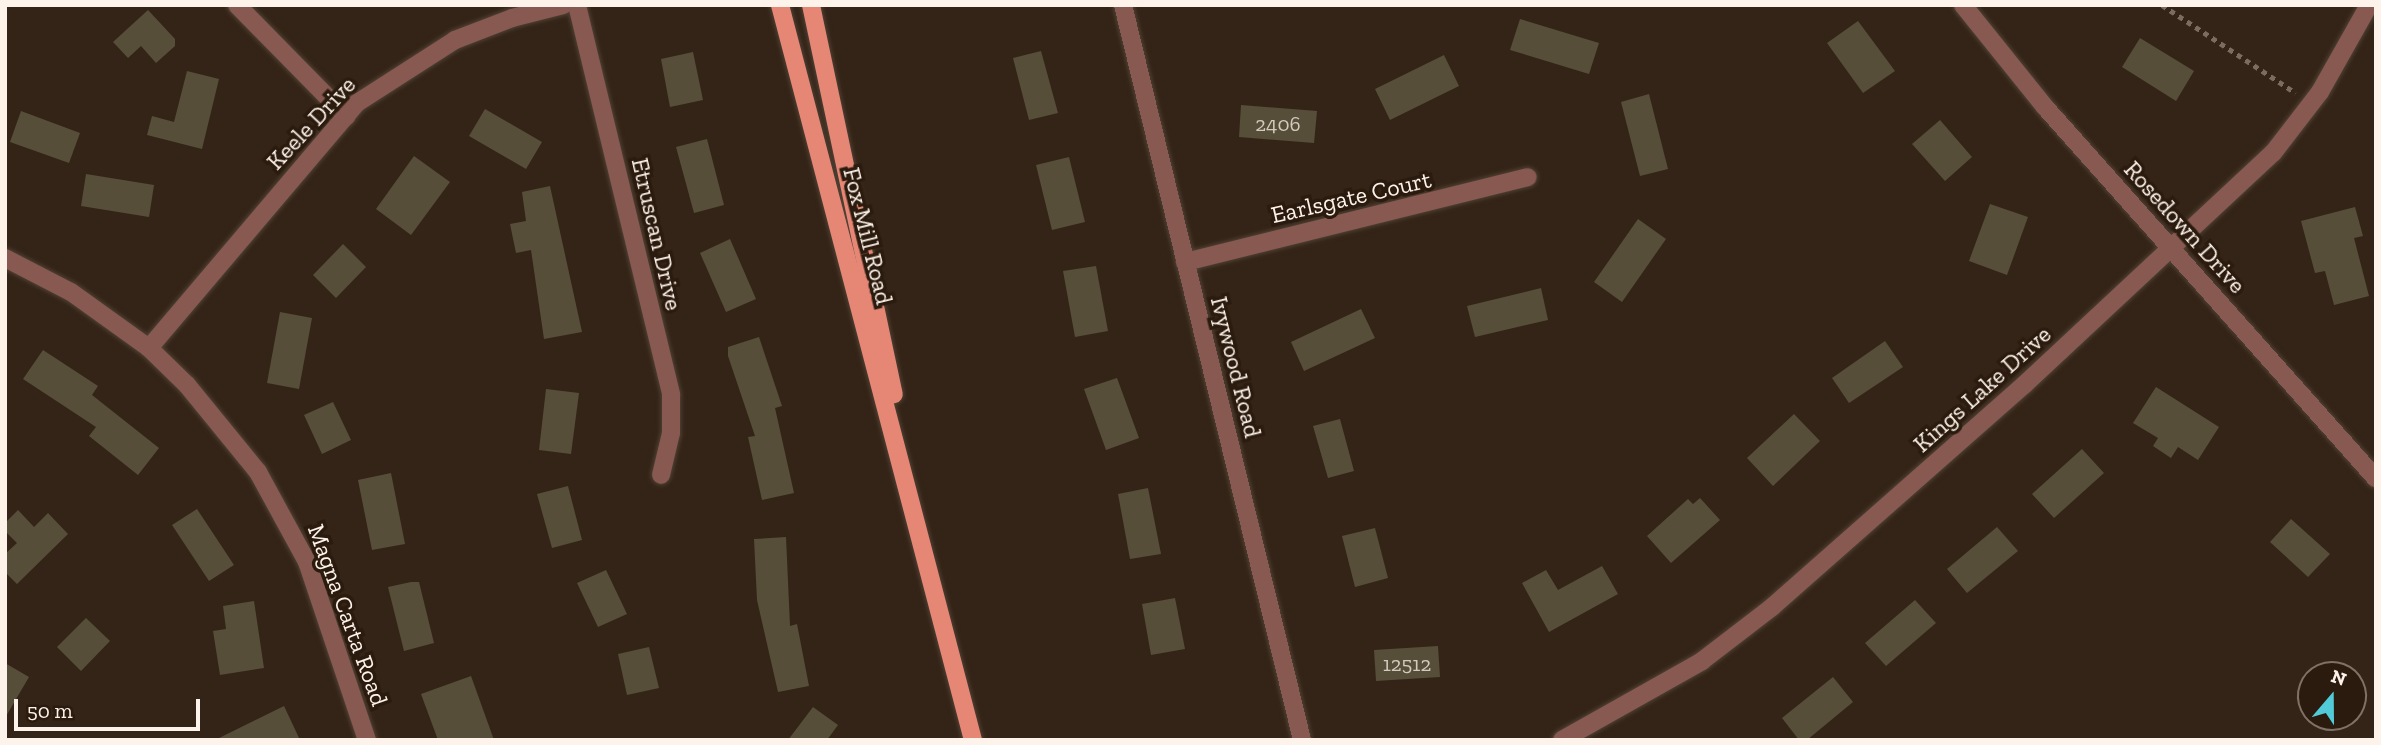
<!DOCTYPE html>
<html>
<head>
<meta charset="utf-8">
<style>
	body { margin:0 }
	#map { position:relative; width:2381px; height:745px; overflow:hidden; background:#342417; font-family:"Zilla Slab",serif }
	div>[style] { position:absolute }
	.building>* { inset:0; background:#564e39 }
	.path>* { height:4.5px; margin-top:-2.25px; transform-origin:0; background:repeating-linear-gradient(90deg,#7a6c60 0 5px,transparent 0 10px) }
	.roads { filter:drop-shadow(0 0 2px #504135) drop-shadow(0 0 2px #504135) }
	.street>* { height:18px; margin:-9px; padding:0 9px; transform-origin:9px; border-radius:9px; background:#875950 }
	.primary>* { height:18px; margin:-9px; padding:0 9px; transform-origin:9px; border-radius:9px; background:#e68776 }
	span { translate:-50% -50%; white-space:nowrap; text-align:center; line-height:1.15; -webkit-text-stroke:7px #2a1b0e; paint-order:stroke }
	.number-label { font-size:21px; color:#d4cabe }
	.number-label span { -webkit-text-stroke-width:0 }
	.street-label { font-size:24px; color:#fef3ea }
	.frame { position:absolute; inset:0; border:7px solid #fef3ea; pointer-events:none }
	.north { position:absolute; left:2297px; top:661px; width:70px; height:70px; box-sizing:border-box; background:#2a1b0e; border:2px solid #7f7166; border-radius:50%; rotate:20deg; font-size:19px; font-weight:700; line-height:28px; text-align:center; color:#fef3ea }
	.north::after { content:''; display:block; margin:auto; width:24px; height:32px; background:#52cbd8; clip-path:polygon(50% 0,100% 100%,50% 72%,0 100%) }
	.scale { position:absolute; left:14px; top:699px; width:186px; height:32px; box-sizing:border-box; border:4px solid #fef3ea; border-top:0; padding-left:9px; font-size:21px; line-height:24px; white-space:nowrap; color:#fef3ea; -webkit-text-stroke:5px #2a1b0e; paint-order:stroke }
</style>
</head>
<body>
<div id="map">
	<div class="building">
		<i style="clip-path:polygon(148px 10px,175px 39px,175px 46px,156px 63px,141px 46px,128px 58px,113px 42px)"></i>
		<i style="clip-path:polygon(1520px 19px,1599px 43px,1589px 74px,1510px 50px)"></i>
		<i style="clip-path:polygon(1858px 21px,1895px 71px,1863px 93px,1827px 43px)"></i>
		<i style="clip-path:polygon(2140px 38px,2194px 71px,2176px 101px,2122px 67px)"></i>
		<i style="clip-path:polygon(1041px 51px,1058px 113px,1029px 120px,1013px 58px)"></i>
		<i style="clip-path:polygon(693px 52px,703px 100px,670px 107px,661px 59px)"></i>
		<i style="clip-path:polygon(1444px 55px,1459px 86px,1390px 120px,1375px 89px)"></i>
		<i style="clip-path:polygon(187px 71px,219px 79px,202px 149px,147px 135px,152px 116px,174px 122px)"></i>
		<i style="clip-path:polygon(1649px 94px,1668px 169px,1640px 176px,1621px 102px)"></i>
		<i style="clip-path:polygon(1241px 105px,1317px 111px,1314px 143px,1239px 137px)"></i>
		<i style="clip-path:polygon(485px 109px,542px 142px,526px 169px,469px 136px)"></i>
		<i style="clip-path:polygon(21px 111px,80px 133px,69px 163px,10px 142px)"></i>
		<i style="clip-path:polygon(1940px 120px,1972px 157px,1945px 181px,1912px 144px)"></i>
		<i style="clip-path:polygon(707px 139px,724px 205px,694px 213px,676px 147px)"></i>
		<i style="clip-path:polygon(414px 156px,450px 182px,411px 235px,376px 209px)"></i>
		<i style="clip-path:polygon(1069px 157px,1085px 222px,1052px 230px,1036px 165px)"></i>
		<i style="clip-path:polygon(86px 174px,154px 185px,149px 217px,81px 206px)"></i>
		<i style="clip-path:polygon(550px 186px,582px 332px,544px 339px,531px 250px,516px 253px,510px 224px,526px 221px,522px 192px)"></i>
		<i style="clip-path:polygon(1990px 204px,2028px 217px,2007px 275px,1969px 261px)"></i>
		<i style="clip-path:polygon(2355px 207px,2363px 236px,2354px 238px,2369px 296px,2334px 305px,2325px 271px,2315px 273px,2301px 221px)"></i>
		<i style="clip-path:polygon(1638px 219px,1666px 239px,1622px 302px,1594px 282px)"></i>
		<i style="clip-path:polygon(730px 239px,756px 299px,726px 312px,700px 253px)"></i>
		<i style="clip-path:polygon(343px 244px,366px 267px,336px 298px,313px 275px)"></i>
		<i style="clip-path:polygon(1096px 266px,1108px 331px,1075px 337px,1063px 271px)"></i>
		<i style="clip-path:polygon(1541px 288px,1548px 320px,1475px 337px,1467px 306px)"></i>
		<i style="clip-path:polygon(1361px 309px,1375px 338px,1304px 371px,1291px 342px)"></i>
		<i style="clip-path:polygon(280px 312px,312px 318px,299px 389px,267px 383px)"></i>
		<i style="clip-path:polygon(759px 337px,782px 406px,775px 408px,794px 493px,762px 500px,748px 437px,755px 436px,728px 356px,728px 347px)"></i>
		<i style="clip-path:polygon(1885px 341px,1903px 367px,1849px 403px,1832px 378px)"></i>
		<i style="clip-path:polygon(43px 350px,98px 386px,92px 395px,159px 448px,138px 475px,89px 436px,96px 427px,23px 379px)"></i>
		<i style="clip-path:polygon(1117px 378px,1139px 438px,1106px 450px,1084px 389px)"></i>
		<i style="clip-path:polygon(2156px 387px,2219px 427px,2198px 460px,2178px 447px,2171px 458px,2153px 446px,2158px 438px,2133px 423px)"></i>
		<i style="clip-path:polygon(546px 389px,579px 393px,571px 454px,539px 450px)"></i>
		<i style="clip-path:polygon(333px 402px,351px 440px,322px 454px,304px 415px)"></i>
		<i style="clip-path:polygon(1794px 414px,1820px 441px,1773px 486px,1747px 458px)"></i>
		<i style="clip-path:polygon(1340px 419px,1354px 471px,1328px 478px,1313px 426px)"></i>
		<i style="clip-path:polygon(2082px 449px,2104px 473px,2054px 518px,2032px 494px)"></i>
		<i style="clip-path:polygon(391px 473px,405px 544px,372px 550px,358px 480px)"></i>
		<i style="clip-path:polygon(568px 486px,582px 540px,552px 548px,537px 494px)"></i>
		<i style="clip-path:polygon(1148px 488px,1161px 554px,1130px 559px,1118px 494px)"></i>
		<i style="clip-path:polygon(1700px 498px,1720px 520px,1671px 563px,1647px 536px,1688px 499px,1693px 504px)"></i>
		<i style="clip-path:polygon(197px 509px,234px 565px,209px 581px,172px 525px)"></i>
		<i style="clip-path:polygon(18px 510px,34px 527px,48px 513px,68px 534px,17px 584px,5px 572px,5px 554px,17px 543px,5px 531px,5px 523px)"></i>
		<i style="clip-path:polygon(2291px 519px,2330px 554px,2308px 577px,2270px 542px)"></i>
		<i style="clip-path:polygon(1997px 527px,2018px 551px,1967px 593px,1947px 569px)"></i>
		<i style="clip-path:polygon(1375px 528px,1388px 578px,1355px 587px,1342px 536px)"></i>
		<i style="clip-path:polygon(786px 537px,790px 626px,797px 624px,809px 686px,778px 692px,757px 600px,754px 539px)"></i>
		<i style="clip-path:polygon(1602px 566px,1618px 594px,1549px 632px,1522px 583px,1546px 570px,1558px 590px)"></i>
		<i style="clip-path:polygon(606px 570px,627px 614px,598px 627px,577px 583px)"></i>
		<i style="clip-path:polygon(411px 582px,419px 582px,434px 643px,404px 651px,388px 587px)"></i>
		<i style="clip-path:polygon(1175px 598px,1185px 649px,1151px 655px,1142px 604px)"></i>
		<i style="clip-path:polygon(1915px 600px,1936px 623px,1886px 666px,1865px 643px)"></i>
		<i style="clip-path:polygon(254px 601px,264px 668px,220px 675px,213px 631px,226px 629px,223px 606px)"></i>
		<i style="clip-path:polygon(86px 618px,110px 641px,81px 671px,57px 647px)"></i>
		<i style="clip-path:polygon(1438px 646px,1440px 677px,1376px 681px,1374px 650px)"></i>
		<i style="clip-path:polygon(649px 647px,659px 688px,627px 695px,618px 654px)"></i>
		<i style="clip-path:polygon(5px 663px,29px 677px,5px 718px)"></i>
		<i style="clip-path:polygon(471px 676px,494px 740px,438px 740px,421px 694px)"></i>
		<i style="clip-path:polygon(1833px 677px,1853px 702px,1807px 740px,1799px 740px,1782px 718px)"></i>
		<i style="clip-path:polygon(284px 706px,300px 740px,215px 740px)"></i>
		<i style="clip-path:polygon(813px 707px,838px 725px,827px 740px,788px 740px)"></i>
	</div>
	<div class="path">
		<i style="left:2162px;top:5px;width:160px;rotate:33.3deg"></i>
	</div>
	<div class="roads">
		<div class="street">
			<i style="left:237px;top:5px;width:156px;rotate:45.5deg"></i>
			<i style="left:577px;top:5px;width:401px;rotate:76.4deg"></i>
			<i style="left:671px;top:395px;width:38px;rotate:90deg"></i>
			<i style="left:671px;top:433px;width:43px;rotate:103.4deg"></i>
			<i style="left:1123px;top:5px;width:756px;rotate:76.31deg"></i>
			<i style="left:1963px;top:5px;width:131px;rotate:51.2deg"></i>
			<i style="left:2045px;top:107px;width:497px;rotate:48.3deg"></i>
			<i style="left:5px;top:258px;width:74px;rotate:27.3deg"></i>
			<i style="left:71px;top:292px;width:96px;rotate:35.7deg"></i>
			<i style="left:149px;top:348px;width:53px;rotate:44.2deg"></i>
			<i style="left:187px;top:385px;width:112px;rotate:50.8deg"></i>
			<i style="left:258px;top:472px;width:102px;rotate:61.4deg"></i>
			<i style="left:307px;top:562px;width:188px;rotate:71.4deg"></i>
			<i style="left:1185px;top:262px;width:353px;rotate:-13.9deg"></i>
			<i style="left:149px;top:348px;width:321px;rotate:-49.7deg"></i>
			<i style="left:357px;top:103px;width:117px;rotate:-32.7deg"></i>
			<i style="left:455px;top:40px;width:61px;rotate:-21.1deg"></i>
			<i style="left:512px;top:18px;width:53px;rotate:-14.3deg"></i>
			<i style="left:1562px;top:740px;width:161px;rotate:-29.4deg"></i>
			<i style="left:1702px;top:661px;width:88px;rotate:-37.6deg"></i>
			<i style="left:1772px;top:607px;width:337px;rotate:-41.4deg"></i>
			<i style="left:2025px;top:384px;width:339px;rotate:-43deg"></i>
			<i style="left:2273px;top:153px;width:77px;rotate:-52.4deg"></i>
			<i style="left:2320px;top:92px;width:100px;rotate:-60.6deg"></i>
		</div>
		<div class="primary">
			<i style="left:780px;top:5px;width:760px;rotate:75.29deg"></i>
			<i style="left:811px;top:5px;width:398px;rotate:78deg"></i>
		</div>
	</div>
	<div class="number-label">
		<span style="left:1278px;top:124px">2406</span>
		<span style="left:1407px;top:664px">12512</span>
	</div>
	<div class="street-label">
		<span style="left:311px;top:123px;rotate:-47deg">Keele Drive</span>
		<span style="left:1351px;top:197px;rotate:-13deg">Earlsgate Court</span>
		<span style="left:2185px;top:227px;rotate:48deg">Rosedown Drive</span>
		<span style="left:657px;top:234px;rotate:77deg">Etruscan Drive</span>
		<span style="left:868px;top:236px;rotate:76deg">Fox Mill Road</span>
		<span style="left:1236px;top:367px;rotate:76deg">Ivywood Road</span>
		<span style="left:1982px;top:389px;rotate:-42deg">Kings Lake Drive</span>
		<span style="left:348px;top:615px;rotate:70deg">Magna Carta Road</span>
	</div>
	<div class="frame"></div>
	<div class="north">N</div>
	<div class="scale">50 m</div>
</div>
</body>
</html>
